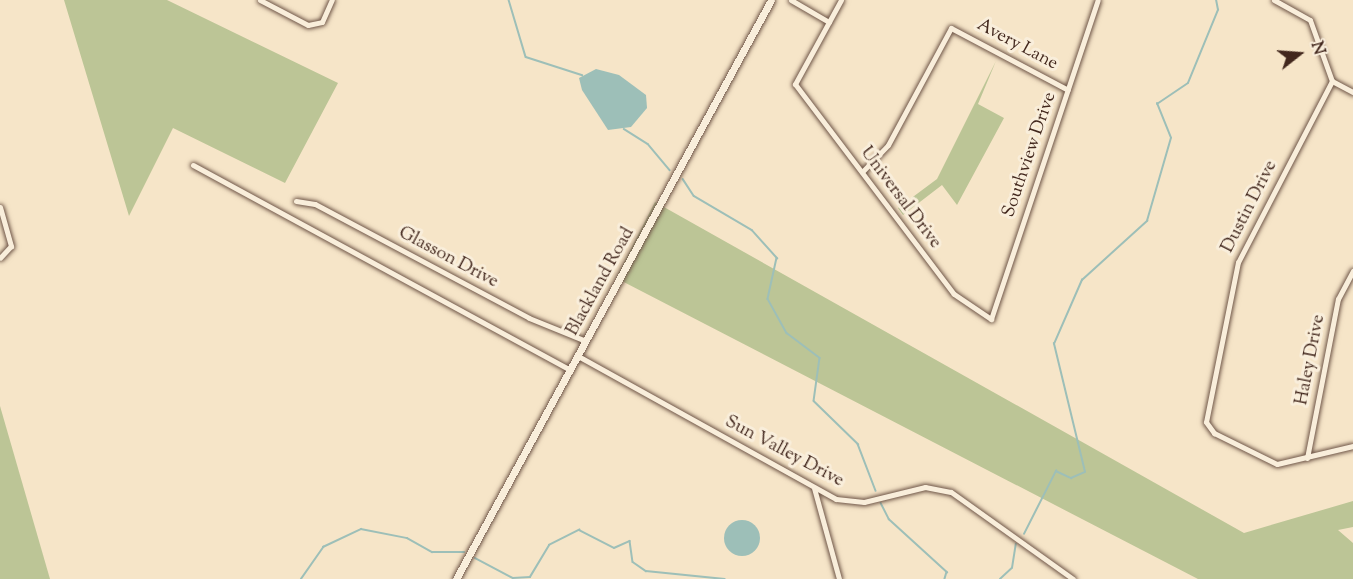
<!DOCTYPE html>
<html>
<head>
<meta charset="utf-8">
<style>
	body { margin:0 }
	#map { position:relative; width:1353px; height:579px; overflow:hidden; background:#f6e5c8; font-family:"Sorts Mill Goudy",serif }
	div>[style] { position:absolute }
	.green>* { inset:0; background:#bcc596 }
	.water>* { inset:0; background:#9dbfb8 }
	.round { border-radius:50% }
	.stream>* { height:1.5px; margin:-0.75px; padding:0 0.75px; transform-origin:0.75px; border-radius:0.75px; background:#9dbfb8 }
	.roads { filter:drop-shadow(0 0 2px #6f5648) drop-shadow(0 0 2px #6f5648) }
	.minor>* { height:5px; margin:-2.5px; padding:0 2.5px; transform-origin:2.5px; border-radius:2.5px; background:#f9eedb }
	.tertiary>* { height:7px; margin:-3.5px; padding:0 3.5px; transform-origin:3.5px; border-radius:3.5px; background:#f9eedb }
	span { translate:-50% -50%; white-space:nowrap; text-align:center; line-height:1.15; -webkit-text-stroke:6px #f9eedb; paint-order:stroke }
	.street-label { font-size:18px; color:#42271d }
	.north { position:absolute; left:1269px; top:24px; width:60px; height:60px; -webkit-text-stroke:4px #f9eedb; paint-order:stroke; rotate:73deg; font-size:16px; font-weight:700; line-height:24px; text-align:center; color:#42271d }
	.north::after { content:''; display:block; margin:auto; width:21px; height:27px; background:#42271d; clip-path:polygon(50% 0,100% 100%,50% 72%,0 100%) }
</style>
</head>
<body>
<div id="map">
	<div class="green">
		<i style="clip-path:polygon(64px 0,167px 0,338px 83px,285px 183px,173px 128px,129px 216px)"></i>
		<i style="clip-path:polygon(996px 61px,978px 104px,1004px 118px,957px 205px,942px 185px,903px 215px,898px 208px,937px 179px)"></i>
		<i style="clip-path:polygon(655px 202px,1244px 533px,1353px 501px,1353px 527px,1338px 530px,1353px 543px,1353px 579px,1198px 579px,616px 278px)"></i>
		<i style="clip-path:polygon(0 406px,50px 579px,0 579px)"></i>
	</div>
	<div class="water">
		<i style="clip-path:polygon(596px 69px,619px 75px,646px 95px,647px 108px,631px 127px,608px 130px,582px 90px,579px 78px)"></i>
		<i class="round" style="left:724px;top:520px;width:36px;height:36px"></i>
	</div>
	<div class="stream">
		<i style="left:509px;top:0;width:59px;rotate:73.4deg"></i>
		<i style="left:526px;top:57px;width:59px;rotate:17.8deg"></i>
		<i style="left:624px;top:129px;width:28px;rotate:32deg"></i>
		<i style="left:648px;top:144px;width:34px;rotate:50deg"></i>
		<i style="left:683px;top:179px;width:20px;rotate:57deg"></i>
		<i style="left:694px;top:196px;width:67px;rotate:30.4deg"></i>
		<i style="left:752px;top:230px;width:38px;rotate:48deg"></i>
		<i style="left:777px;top:258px;width:42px;rotate:102.4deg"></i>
		<i style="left:768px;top:299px;width:39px;rotate:61deg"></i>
		<i style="left:787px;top:333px;width:41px;rotate:37.1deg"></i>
		<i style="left:820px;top:358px;width:43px;rotate:97.9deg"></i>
		<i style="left:814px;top:401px;width:62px;rotate:44.3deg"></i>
		<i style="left:858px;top:444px;width:50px;rotate:69deg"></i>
		<i style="left:881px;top:503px;width:18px;rotate:63deg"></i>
		<i style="left:889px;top:519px;width:79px;rotate:42.4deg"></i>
		<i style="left:947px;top:572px;width:7px;rotate:106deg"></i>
		<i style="left:1024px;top:534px;width:71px;rotate:-63.1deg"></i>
		<i style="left:1056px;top:471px;width:17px;rotate:25deg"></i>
		<i style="left:1071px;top:478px;width:15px;rotate:-23deg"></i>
		<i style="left:1085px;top:472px;width:132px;rotate:-103.6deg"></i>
		<i style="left:1054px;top:344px;width:70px;rotate:-66.4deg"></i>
		<i style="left:1082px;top:280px;width:88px;rotate:-42.2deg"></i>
		<i style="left:1147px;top:221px;width:86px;rotate:-73.9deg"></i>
		<i style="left:1171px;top:138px;width:37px;rotate:-112deg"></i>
		<i style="left:1157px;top:104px;width:37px;rotate:-34deg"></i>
		<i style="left:1188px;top:83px;width:79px;rotate:-67.7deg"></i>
		<i style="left:1218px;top:10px;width:10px;rotate:-101deg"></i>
		<i style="left:475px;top:558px;width:43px;rotate:27.8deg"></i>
		<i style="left:513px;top:578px;width:17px;rotate:-3deg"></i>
		<i style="left:530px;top:577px;width:37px;rotate:-59deg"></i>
		<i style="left:549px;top:545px;width:34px;rotate:-27deg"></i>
		<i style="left:579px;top:530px;width:39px;rotate:27deg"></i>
		<i style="left:614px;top:548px;width:17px;rotate:-24deg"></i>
		<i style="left:630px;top:541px;width:21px;rotate:82deg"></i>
		<i style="left:633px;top:562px;width:16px;rotate:35deg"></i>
		<i style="left:646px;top:571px;width:79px;rotate:5.8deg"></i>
		<i style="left:301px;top:579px;width:39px;rotate:-55deg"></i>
		<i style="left:323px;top:547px;width:42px;rotate:-25.3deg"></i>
		<i style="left:361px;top:529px;width:47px;rotate:11.1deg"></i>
		<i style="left:407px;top:538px;width:29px;rotate:29deg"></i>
		<i style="left:432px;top:552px;width:32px"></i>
		<i style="left:1000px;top:579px;width:16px;rotate:-43deg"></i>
		<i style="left:1012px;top:568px;width:24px;rotate:-81deg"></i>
	</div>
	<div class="roads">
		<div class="minor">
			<i style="left:260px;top:0;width:54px;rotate:27.5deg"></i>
			<i style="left:308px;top:25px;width:14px;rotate:-12deg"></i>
			<i style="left:322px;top:22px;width:24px;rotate:-66deg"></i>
			<i style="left:791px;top:0;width:44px;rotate:30.1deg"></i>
			<i style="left:841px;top:0;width:96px;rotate:118.7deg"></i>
			<i style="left:795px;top:84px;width:263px;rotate:52.9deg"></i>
			<i style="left:954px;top:294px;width:45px;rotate:34deg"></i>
			<i style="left:991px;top:319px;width:336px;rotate:-71.5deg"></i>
			<i style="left:1274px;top:0;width:41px;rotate:29.1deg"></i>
			<i style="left:1310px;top:20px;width:65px;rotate:70.2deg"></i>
			<i style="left:1332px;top:81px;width:24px;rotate:28deg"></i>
			<i style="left:1332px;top:81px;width:204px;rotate:117.4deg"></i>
			<i style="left:1238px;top:262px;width:163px;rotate:101.3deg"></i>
			<i style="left:1206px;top:422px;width:14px;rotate:54deg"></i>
			<i style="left:1214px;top:433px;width:70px;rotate:26.2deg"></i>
			<i style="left:1277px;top:464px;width:78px;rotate:-13.3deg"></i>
			<i style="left:193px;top:165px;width:430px;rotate:28.5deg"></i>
			<i style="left:862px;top:172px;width:37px;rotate:-46deg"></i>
			<i style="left:888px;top:145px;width:133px;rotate:-61.7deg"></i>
			<i style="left:951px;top:28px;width:132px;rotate:27.9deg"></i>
			<i style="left:296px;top:201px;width:19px;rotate:9deg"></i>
			<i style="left:315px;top:204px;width:242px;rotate:28deg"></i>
			<i style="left:529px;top:318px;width:61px;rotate:22deg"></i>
			<i style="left:0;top:207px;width:41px;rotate:74.2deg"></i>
			<i style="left:11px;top:246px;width:16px;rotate:133deg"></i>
			<i style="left:578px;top:356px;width:295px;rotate:29deg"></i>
			<i style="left:836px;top:499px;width:28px;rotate:6deg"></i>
			<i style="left:864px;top:502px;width:63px;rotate:-13.8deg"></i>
			<i style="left:925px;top:487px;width:26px;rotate:11deg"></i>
			<i style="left:951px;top:492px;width:150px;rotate:35.5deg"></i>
			<i style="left:1307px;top:458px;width:162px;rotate:-79deg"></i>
			<i style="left:1338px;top:299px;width:32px;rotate:-62deg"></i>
			<i style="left:814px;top:488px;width:94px;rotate:74.6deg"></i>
		</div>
		<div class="tertiary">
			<i style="left:456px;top:579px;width:659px;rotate:-61.45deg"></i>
		</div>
	</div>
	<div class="street-label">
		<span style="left:1017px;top:45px;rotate:28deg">Avery Lane</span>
		<span style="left:1030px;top:155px;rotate:-71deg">Southview Drive</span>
		<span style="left:900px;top:198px;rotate:53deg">Universal Drive</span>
		<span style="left:1250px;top:207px;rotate:-63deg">Dustin Drive</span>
		<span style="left:448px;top:258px;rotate:28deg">Glasson Drive</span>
		<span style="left:601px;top:282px;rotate:-61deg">Blackland Road</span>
		<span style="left:1311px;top:360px;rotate:-79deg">Haley Drive</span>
		<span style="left:784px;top:452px;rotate:28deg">Sun Valley Drive</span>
	</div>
	<div class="north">N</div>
</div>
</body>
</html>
